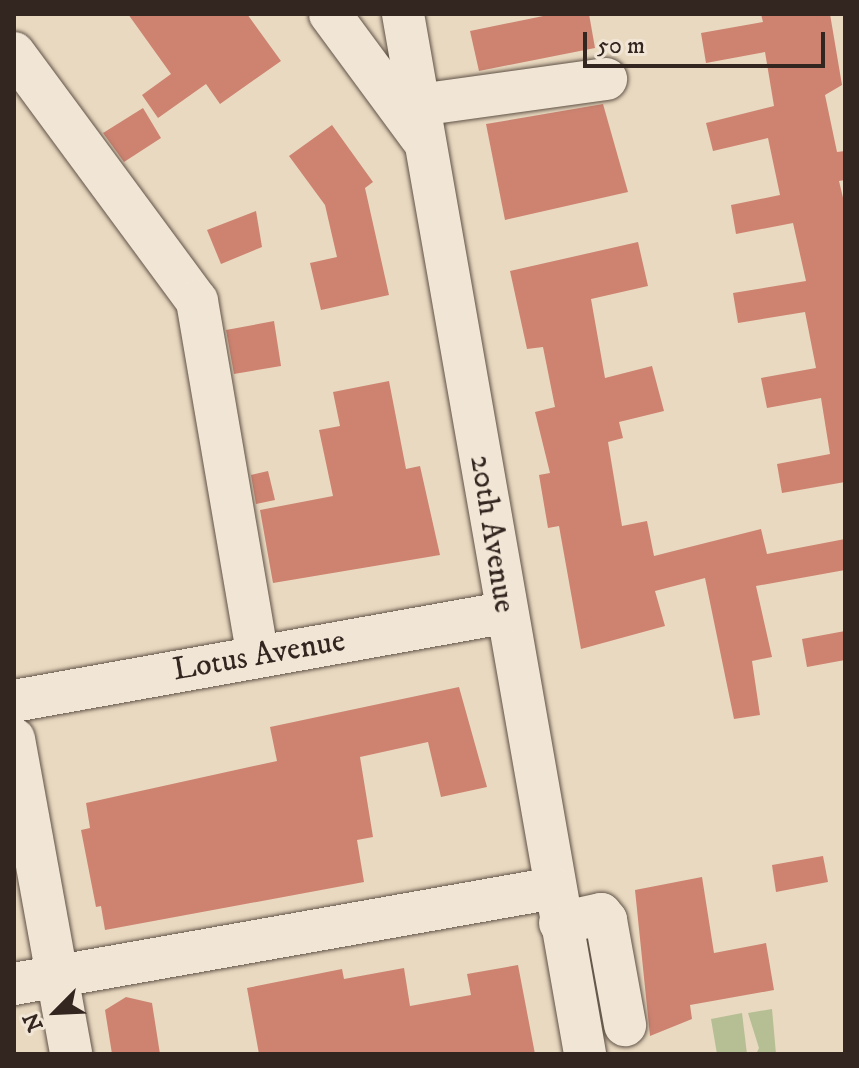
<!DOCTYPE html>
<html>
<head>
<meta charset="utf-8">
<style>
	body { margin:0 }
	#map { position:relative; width:859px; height:1068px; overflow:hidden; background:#e9d9c0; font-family:"IM FELL DW Pica",serif }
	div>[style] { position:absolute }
	.green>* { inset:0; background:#b5bf93 }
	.building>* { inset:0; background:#cd8370 }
	.roads { filter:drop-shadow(0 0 2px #605247) drop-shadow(0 0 2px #605247) }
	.minor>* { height:42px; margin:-21px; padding:0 21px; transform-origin:21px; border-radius:21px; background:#f1e6d6 }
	span { translate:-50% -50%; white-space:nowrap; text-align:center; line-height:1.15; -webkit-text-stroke:7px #f1e6d6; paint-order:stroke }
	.street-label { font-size:32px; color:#33251f }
	.frame { position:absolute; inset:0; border:16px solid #33251f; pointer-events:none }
	.north { position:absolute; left:16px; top:972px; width:80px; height:80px; -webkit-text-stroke:6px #f1e6d6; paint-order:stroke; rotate:246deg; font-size:22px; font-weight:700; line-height:32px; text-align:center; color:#33251f }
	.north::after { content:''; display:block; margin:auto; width:28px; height:36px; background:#33251f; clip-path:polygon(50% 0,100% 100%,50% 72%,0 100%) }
	.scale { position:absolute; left:583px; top:32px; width:242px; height:36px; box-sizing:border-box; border:4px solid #33251f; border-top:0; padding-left:10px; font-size:24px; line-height:28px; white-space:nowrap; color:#33251f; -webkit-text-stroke:6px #f1e6d6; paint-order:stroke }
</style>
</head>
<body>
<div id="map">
	<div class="green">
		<i style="clip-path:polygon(772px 1009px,776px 1054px,756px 1054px,759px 1048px,748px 1013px)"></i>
		<i style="clip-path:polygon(742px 1013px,747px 1054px,717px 1054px,711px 1019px)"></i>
	</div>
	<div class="building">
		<i style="clip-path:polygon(128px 14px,247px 14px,281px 61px,220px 104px,206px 84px,158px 118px,142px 95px,171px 74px)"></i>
		<i style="clip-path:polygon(553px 14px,589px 14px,595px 48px,479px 71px,470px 31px)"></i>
		<i style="clip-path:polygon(761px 14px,830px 14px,842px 85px,825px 95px,837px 152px,845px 151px,845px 180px,839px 181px,845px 206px,845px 482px,782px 493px,777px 464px,830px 454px,821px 398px,767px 408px,761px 378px,816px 368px,805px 312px,738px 323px,733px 293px,806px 281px,793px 223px,736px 234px,731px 205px,780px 195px,768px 138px,713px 151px,706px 123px,774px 106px,765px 52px,706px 63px,701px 33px,763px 22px)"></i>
		<i style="clip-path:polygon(603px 104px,628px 192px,505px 220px,486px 124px)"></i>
		<i style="clip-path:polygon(143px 108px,161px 138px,124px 162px,103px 133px)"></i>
		<i style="clip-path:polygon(332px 125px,373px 182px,365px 188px,389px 295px,321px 310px,310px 263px,337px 257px,325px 205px,289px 156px)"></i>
		<i style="clip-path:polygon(256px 211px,262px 247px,221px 264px,207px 230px)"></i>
		<i style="clip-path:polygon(638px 242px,648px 286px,591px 299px,605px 378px,652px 366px,664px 411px,619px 422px,623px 438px,608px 442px,622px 526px,647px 521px,654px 556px,761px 529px,767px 554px,845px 539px,845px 570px,756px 586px,772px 657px,752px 661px,760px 715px,734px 719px,705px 578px,655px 591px,665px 626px,581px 649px,559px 526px,548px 528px,539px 475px,550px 473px,535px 412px,555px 407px,543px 347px,527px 349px,510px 271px)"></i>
		<i style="clip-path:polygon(274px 321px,281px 366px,234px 374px,226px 330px)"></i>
		<i style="clip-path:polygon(389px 381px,406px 469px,420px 466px,440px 555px,273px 583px,260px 510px,333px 496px,319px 430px,340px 426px,333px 392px)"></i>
		<i style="clip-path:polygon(268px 471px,275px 500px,256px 504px,251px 475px)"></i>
		<i style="clip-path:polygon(845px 631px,845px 660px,807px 667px,802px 639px)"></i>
		<i style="clip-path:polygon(459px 687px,487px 787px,441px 797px,428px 742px,360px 757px,373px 837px,357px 840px,364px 882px,105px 930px,101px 906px,96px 907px,81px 830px,90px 828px,86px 803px,277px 761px,270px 727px)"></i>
		<i style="clip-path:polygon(823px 856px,828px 882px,776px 892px,772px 865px)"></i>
		<i style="clip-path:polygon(702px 877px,714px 953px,766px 943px,774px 990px,690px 1005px,692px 1019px,650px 1036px,635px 890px)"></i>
		<i style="clip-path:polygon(518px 965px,535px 1054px,259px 1054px,247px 988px,342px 969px,344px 979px,404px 968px,410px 1006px,471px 995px,467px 974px)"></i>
		<i style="clip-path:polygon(126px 997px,152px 1003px,160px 1054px,112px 1054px,105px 1010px)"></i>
	</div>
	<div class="roads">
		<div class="minor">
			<i style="left:330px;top:14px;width:152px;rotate:53.6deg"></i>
			<i style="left:403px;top:14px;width:1056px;rotate:80.07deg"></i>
			<i style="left:14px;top:53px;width:308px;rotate:53.6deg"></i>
			<i style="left:197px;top:301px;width:360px;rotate:80.3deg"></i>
			<i style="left:419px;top:105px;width:189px;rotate:-7.9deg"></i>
			<i style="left:14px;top:701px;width:499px;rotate:-10.2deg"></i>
			<i style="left:14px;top:739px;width:320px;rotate:79.7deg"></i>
			<i style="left:560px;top:923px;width:42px;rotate:-12.4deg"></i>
			<i style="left:601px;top:914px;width:8px;rotate:50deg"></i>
			<i style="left:606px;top:920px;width:107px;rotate:79.7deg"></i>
			<i style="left:14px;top:984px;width:548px;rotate:-10.08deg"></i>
		</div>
	</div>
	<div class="street-label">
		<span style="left:492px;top:534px;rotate:81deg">20th Avenue</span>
		<span style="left:259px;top:656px;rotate:-10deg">Lotus Avenue</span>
	</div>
	<div class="frame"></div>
	<div class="north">N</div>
	<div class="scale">50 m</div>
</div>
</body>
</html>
